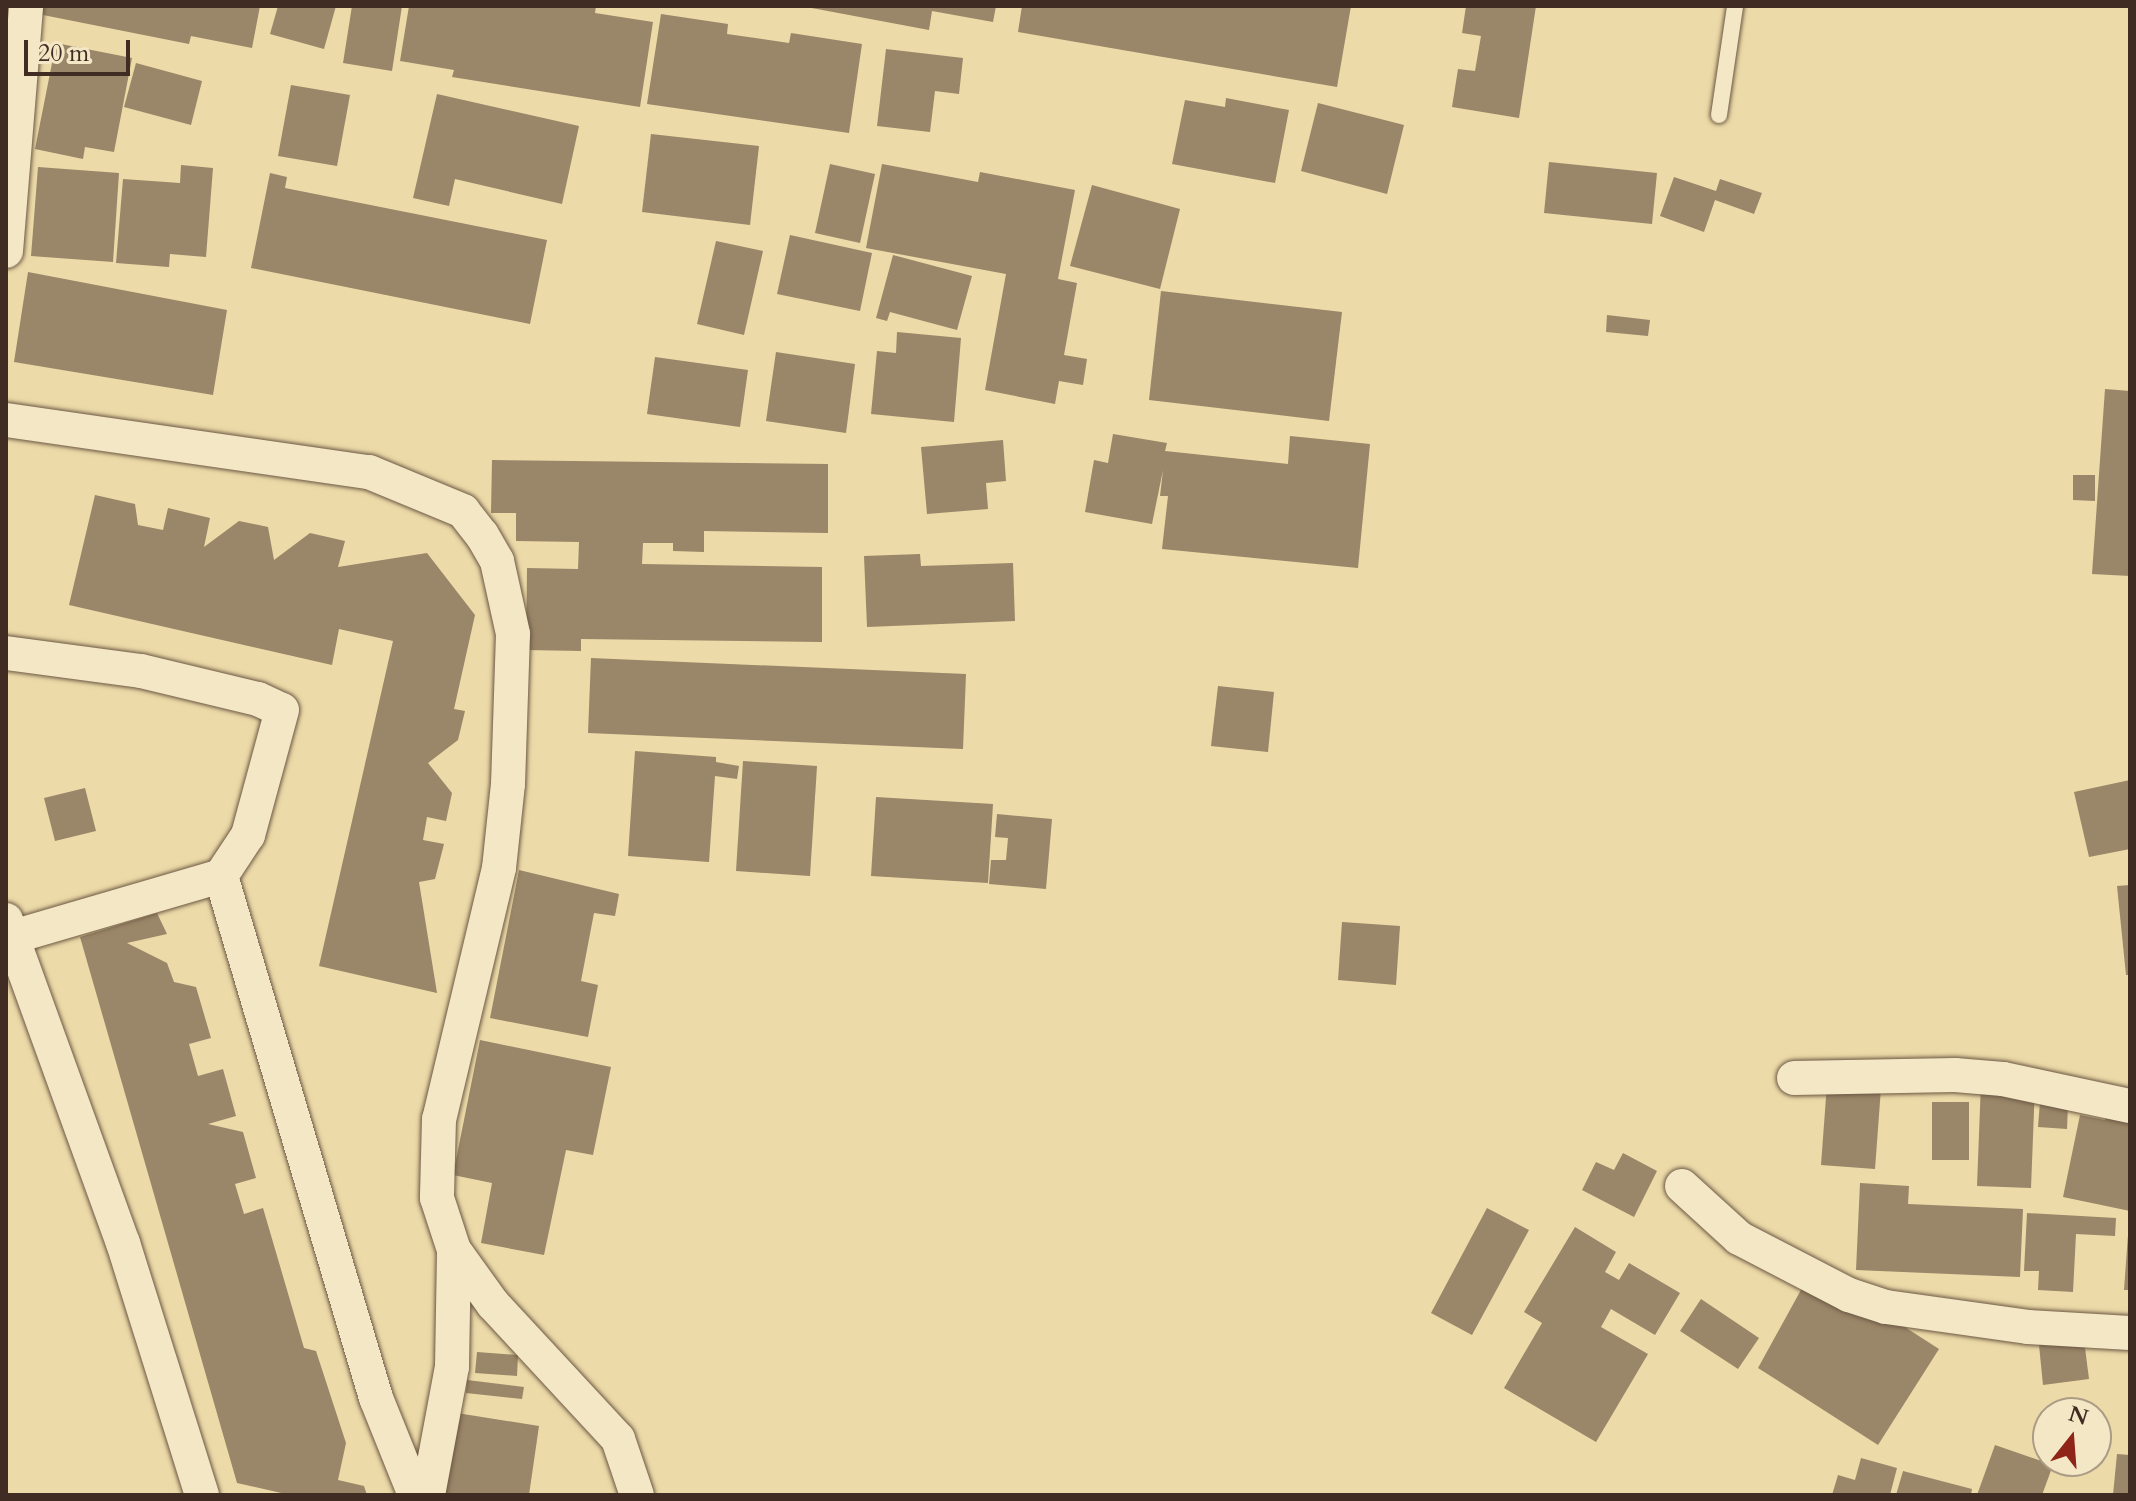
<!DOCTYPE html>
<html>
<head>
<meta charset="utf-8">
<style>
	body { margin:0 }
	#map { position:relative; width:2136px; height:1501px; overflow:hidden; background:#ecdaa8; font-family:Cardo,serif }
	div>[style] { position:absolute }
	.building>* { inset:0; background:#9a8668 }
	.roads { filter:drop-shadow(0 0 2px #6c5844) drop-shadow(0 0 2px #6c5844) }
	.service>* { height:16px; margin:-8px; padding:0 8px; transform-origin:8px; border-radius:8px; background:#f3e7c6 }
	.minor>* { height:34px; margin:-17px; padding:0 17px; transform-origin:17px; border-radius:17px; background:#f3e7c6 }
	span { translate:-50% -50%; white-space:nowrap; text-align:center; line-height:1.15; -webkit-text-stroke:8px #f3e7c6; paint-order:stroke }
	.frame { position:absolute; inset:0; border:8px solid #412c23; pointer-events:none }
	.north { position:absolute; left:2032px; top:1397px; width:80px; height:80px; box-sizing:border-box; background:#f3e7c6; border:2px solid #ac9c85; border-radius:50%; rotate:17deg; font-size:22px; font-weight:700; line-height:32px; text-align:center; color:#412c23 }
	.north::after { content:''; display:block; margin:auto; width:28px; height:36px; background:#8f2418; clip-path:polygon(50% 0,100% 100%,50% 72%,0 100%) }
	.scale { position:absolute; left:24px; top:40px; width:106px; height:36px; box-sizing:border-box; border:4px solid #412c23; border-top:0; padding-left:10px; font-size:24px; line-height:28px; white-space:nowrap; color:#412c23; -webkit-text-stroke:6px #f3e7c6; paint-order:stroke }
</style>
</head>
<body>
<div id="map">
	<div class="building">
		<i style="clip-path:polygon(40px 6px,260px 6px,252px 48px,191px 36px,189px 44px,38px 14px)"></i>
		<i style="clip-path:polygon(278px 6px,336px 6px,324px 49px,270px 34px)"></i>
		<i style="clip-path:polygon(352px 6px,402px 6px,392px 71px,343px 63px)"></i>
		<i style="clip-path:polygon(409px 6px,596px 6px,595px 13px,653px 22px,640px 107px,452px 77px,454px 70px,400px 61px)"></i>
		<i style="clip-path:polygon(801px 6px,996px 6px,993px 22px,932px 11px,929px 30px)"></i>
		<i style="clip-path:polygon(1022px 6px,1351px 6px,1337px 87px,1018px 32px)"></i>
		<i style="clip-path:polygon(1466px 6px,1536px 6px,1519px 118px,1452px 107px,1458px 69px,1475px 71px,1481px 36px,1462px 33px)"></i>
		<i style="clip-path:polygon(661px 14px,728px 24px,727px 34px,789px 43px,791px 33px,862px 44px,849px 133px,647px 104px)"></i>
		<i style="clip-path:polygon(56px 43px,132px 58px,114px 152px,85px 147px,83px 159px,35px 149px)"></i>
		<i style="clip-path:polygon(886px 49px,963px 58px,959px 94px,935px 91px,930px 132px,877px 126px)"></i>
		<i style="clip-path:polygon(136px 63px,202px 81px,191px 125px,124px 107px)"></i>
		<i style="clip-path:polygon(291px 85px,350px 95px,337px 166px,278px 156px)"></i>
		<i style="clip-path:polygon(437px 94px,579px 126px,562px 204px,455px 179px,449px 206px,413px 198px)"></i>
		<i style="clip-path:polygon(1226px 98px,1289px 110px,1275px 183px,1172px 164px,1185px 100px,1225px 107px)"></i>
		<i style="clip-path:polygon(1318px 103px,1404px 125px,1387px 194px,1301px 171px)"></i>
		<i style="clip-path:polygon(651px 134px,759px 146px,750px 225px,642px 212px)"></i>
		<i style="clip-path:polygon(1549px 162px,1657px 173px,1652px 224px,1544px 213px)"></i>
		<i style="clip-path:polygon(830px 164px,875px 174px,860px 243px,815px 233px)"></i>
		<i style="clip-path:polygon(882px 164px,978px 182px,980px 172px,1075px 190px,1058px 279px,1077px 283px,1064px 355px,1087px 359px,1083px 385px,1059px 381px,1055px 404px,985px 390px,1006px 274px,866px 248px)"></i>
		<i style="clip-path:polygon(181px 165px,213px 168px,206px 257px,170px 254px,169px 267px,116px 263px,123px 179px,180px 183px)"></i>
		<i style="clip-path:polygon(38px 167px,119px 173px,113px 262px,31px 256px)"></i>
		<i style="clip-path:polygon(270px 173px,287px 177px,285px 188px,547px 240px,530px 324px,251px 268px)"></i>
		<i style="clip-path:polygon(1674px 177px,1716px 191px,1720px 179px,1762px 193px,1754px 214px,1715px 200px,1704px 232px,1660px 216px)"></i>
		<i style="clip-path:polygon(1092px 185px,1180px 209px,1160px 289px,1070px 266px)"></i>
		<i style="clip-path:polygon(790px 235px,872px 253px,860px 311px,777px 294px)"></i>
		<i style="clip-path:polygon(716px 241px,763px 251px,744px 335px,697px 324px)"></i>
		<i style="clip-path:polygon(893px 255px,972px 276px,957px 330px,890px 312px,887px 321px,876px 318px)"></i>
		<i style="clip-path:polygon(28px 272px,227px 310px,213px 395px,14px 362px)"></i>
		<i style="clip-path:polygon(1161px 291px,1342px 312px,1329px 421px,1149px 400px)"></i>
		<i style="clip-path:polygon(1607px 315px,1650px 320px,1648px 336px,1606px 332px)"></i>
		<i style="clip-path:polygon(897px 332px,961px 338px,954px 422px,871px 414px,877px 351px,896px 353px)"></i>
		<i style="clip-path:polygon(776px 352px,855px 364px,846px 433px,766px 421px)"></i>
		<i style="clip-path:polygon(655px 357px,748px 370px,740px 427px,647px 414px)"></i>
		<i style="clip-path:polygon(2105px 389px,2130px 391px,2130px 576px,2092px 574px)"></i>
		<i style="clip-path:polygon(1113px 434px,1167px 443px,1165px 451px,1288px 464px,1290px 436px,1370px 444px,1358px 568px,1162px 549px,1168px 496px,1160px 496px,1163px 470px,1152px 524px,1085px 512px,1094px 460px,1108px 463px)"></i>
		<i style="clip-path:polygon(1003px 440px,1006px 481px,986px 483px,988px 509px,927px 514px,921px 447px)"></i>
		<i style="clip-path:polygon(492px 460px,828px 464px,828px 533px,704px 531px,704px 552px,673px 551px,673px 543px,643px 543px,642px 564px,822px 567px,822px 642px,581px 639px,581px 651px,526px 650px,527px 568px,578px 569px,579px 542px,516px 541px,516px 513px,491px 513px)"></i>
		<i style="clip-path:polygon(2073px 475px,2095px 475px,2095px 501px,2073px 500px)"></i>
		<i style="clip-path:polygon(95px 495px,135px 504px,138px 525px,163px 530px,168px 508px,210px 518px,204px 547px,239px 521px,268px 527px,274px 560px,310px 533px,345px 541px,338px 567px,427px 553px,475px 615px,454px 709px,465px 711px,458px 740px,428px 763px,452px 793px,446px 821px,427px 817px,423px 840px,444px 844px,435px 879px,419px 882px,437px 993px,319px 966px,393px 641px,339px 629px,332px 665px,69px 605px)"></i>
		<i style="clip-path:polygon(920px 554px,921px 566px,1013px 563px,1015px 621px,867px 627px,864px 556px)"></i>
		<i style="clip-path:polygon(591px 658px,966px 674px,963px 749px,588px 733px)"></i>
		<i style="clip-path:polygon(1218px 686px,1274px 692px,1268px 752px,1211px 746px)"></i>
		<i style="clip-path:polygon(635px 751px,716px 757px,716px 762px,739px 766px,737px 779px,715px 776px,709px 862px,628px 856px)"></i>
		<i style="clip-path:polygon(743px 761px,817px 766px,810px 876px,736px 871px)"></i>
		<i style="clip-path:polygon(2130px 780px,2130px 849px,2089px 857px,2074px 792px)"></i>
		<i style="clip-path:polygon(85px 788px,96px 831px,55px 841px,44px 798px)"></i>
		<i style="clip-path:polygon(876px 797px,993px 804px,988px 883px,871px 876px)"></i>
		<i style="clip-path:polygon(997px 814px,1052px 819px,1046px 889px,989px 884px,991px 860px,1006px 860px,1008px 838px,995px 837px)"></i>
		<i style="clip-path:polygon(519px 870px,619px 894px,615px 916px,594px 913px,581px 981px,598px 985px,588px 1037px,490px 1018px)"></i>
		<i style="clip-path:polygon(2130px 885px,2130px 975px,2126px 975px,2117px 886px)"></i>
		<i style="clip-path:polygon(157px 913px,167px 934px,127px 943px,167px 963px,174px 982px,196px 987px,211px 1038px,189px 1044px,198px 1076px,223px 1069px,236px 1116px,208px 1124px,243px 1132px,256px 1178px,235px 1184px,244px 1214px,263px 1208px,304px 1348px,316px 1351px,346px 1443px,338px 1480px,364px 1486px,367px 1495px,290px 1495px,237px 1483px,80px 937px)"></i>
		<i style="clip-path:polygon(1342px 922px,1400px 926px,1396px 985px,1338px 980px)"></i>
		<i style="clip-path:polygon(480px 1040px,611px 1067px,593px 1155px,566px 1150px,544px 1255px,481px 1243px,492px 1183px,453px 1175px)"></i>
		<i style="clip-path:polygon(1981px 1082px,2035px 1085px,2031px 1188px,1977px 1186px)"></i>
		<i style="clip-path:polygon(1827px 1084px,1881px 1088px,1875px 1169px,1821px 1165px)"></i>
		<i style="clip-path:polygon(1932px 1102px,1969px 1102px,1969px 1160px,1932px 1160px)"></i>
		<i style="clip-path:polygon(2040px 1102px,2068px 1104px,2067px 1129px,2038px 1127px)"></i>
		<i style="clip-path:polygon(2108px 1106px,2130px 1110px,2130px 1211px,2063px 1197px,2080px 1115px,2105px 1120px)"></i>
		<i style="clip-path:polygon(1623px 1153px,1657px 1171px,1634px 1217px,1582px 1190px,1596px 1162px,1614px 1170px)"></i>
		<i style="clip-path:polygon(1860px 1183px,1909px 1186px,1908px 1204px,2023px 1209px,2020px 1277px,1856px 1270px)"></i>
		<i style="clip-path:polygon(1487px 1208px,1529px 1230px,1472px 1335px,1431px 1313px)"></i>
		<i style="clip-path:polygon(2027px 1213px,2116px 1218px,2115px 1236px,2076px 1234px,2073px 1292px,2038px 1290px,2039px 1271px,2024px 1271px)"></i>
		<i style="clip-path:polygon(1575px 1227px,1616px 1252px,1605px 1272px,1619px 1280px,1629px 1263px,1680px 1293px,1655px 1335px,1611px 1309px,1601px 1327px,1648px 1354px,1596px 1442px,1504px 1388px,1542px 1323px,1524px 1312px)"></i>
		<i style="clip-path:polygon(2128px 1235px,2130px 1235px,2130px 1290px,2124px 1290px)"></i>
		<i style="clip-path:polygon(1813px 1268px,1939px 1349px,1878px 1445px,1758px 1368px)"></i>
		<i style="clip-path:polygon(1701px 1299px,1759px 1338px,1738px 1369px,1680px 1331px)"></i>
		<i style="clip-path:polygon(2084px 1340px,2089px 1379px,2043px 1385px,2039px 1345px)"></i>
		<i style="clip-path:polygon(477px 1352px,518px 1355px,517px 1376px,475px 1373px)"></i>
		<i style="clip-path:polygon(467px 1380px,524px 1387px,522px 1399px,466px 1393px)"></i>
		<i style="clip-path:polygon(457px 1413px,539px 1426px,529px 1495px,444px 1495px)"></i>
		<i style="clip-path:polygon(1995px 1445px,2053px 1465px,2042px 1495px,1977px 1495px)"></i>
		<i style="clip-path:polygon(2117px 1454px,2130px 1455px,2130px 1495px,2113px 1495px)"></i>
		<i style="clip-path:polygon(1861px 1458px,1897px 1468px,1890px 1495px,1832px 1495px,1838px 1475px,1855px 1480px)"></i>
		<i style="clip-path:polygon(1903px 1471px,1972px 1489px,1971px 1495px,1896px 1495px)"></i>
	</div>
	<div class="roads">
		<div class="service">
			<i style="left:1719px;top:115px;width:110px;rotate:-81.6deg"></i>
		</div>
		<div class="minor">
			<i style="left:6px;top:251px;width:246px;rotate:-85.3deg"></i>
			<i style="left:6px;top:420px;width:367px;rotate:8.2deg"></i>
			<i style="left:369px;top:472px;width:102px;rotate:22.5deg"></i>
			<i style="left:463px;top:511px;width:31px;rotate:52deg"></i>
			<i style="left:482px;top:535px;width:30px;rotate:60deg"></i>
			<i style="left:497px;top:561px;width:75px;rotate:77.6deg"></i>
			<i style="left:513px;top:634px;width:150px;rotate:91.9deg"></i>
			<i style="left:508px;top:784px;width:84px;rotate:96.1deg"></i>
			<i style="left:499px;top:868px;width:258px;rotate:103.4deg"></i>
			<i style="left:439px;top:1119px;width:79px;rotate:91.5deg"></i>
			<i style="left:437px;top:1198px;width:55px;rotate:71.9deg"></i>
			<i style="left:454px;top:1250px;width:67px;rotate:54.2deg"></i>
			<i style="left:493px;top:1304px;width:184px;rotate:47.2deg"></i>
			<i style="left:618px;top:1439px;width:59px;rotate:71.3deg"></i>
			<i style="left:6px;top:653px;width:136px;rotate:7.6deg"></i>
			<i style="left:141px;top:671px;width:120px;rotate:13.5deg"></i>
			<i style="left:258px;top:699px;width:26px;rotate:25deg"></i>
			<i style="left:282px;top:710px;width:130px;rotate:105.2deg"></i>
			<i style="left:248px;top:835px;width:49px;rotate:123.4deg"></i>
			<i style="left:221px;top:876px;width:218px;rotate:163.7deg"></i>
			<i style="left:221px;top:876px;width:545px;rotate:73.46deg"></i>
			<i style="left:376px;top:1398px;width:105px;rotate:68.1deg"></i>
			<i style="left:6px;top:920px;width:344px;rotate:70.1deg"></i>
			<i style="left:123px;top:1243px;width:264px;rotate:72.6deg"></i>
			<i style="left:1794px;top:1078px;width:161px;rotate:-1.1deg"></i>
			<i style="left:1955px;top:1075px;width:48px;rotate:4.8deg"></i>
			<i style="left:2003px;top:1079px;width:130px;rotate:12deg"></i>
			<i style="left:1682px;top:1186px;width:77px;rotate:42.4deg"></i>
			<i style="left:1739px;top:1238px;width:124px;rotate:27.4deg"></i>
			<i style="left:1849px;top:1295px;width:39px;rotate:18deg"></i>
			<i style="left:1886px;top:1307px;width:143px;rotate:8deg"></i>
			<i style="left:2028px;top:1327px;width:102px;rotate:3.4deg"></i>
			<i style="left:428px;top:1495px;width:130px;rotate:-79.4deg"></i>
			<i style="left:452px;top:1367px;width:117px;rotate:-89deg"></i>
		</div>
	</div>
	<div class="frame"></div>
	<div class="north">N</div>
	<div class="scale">20 m</div>
</div>
</body>
</html>
